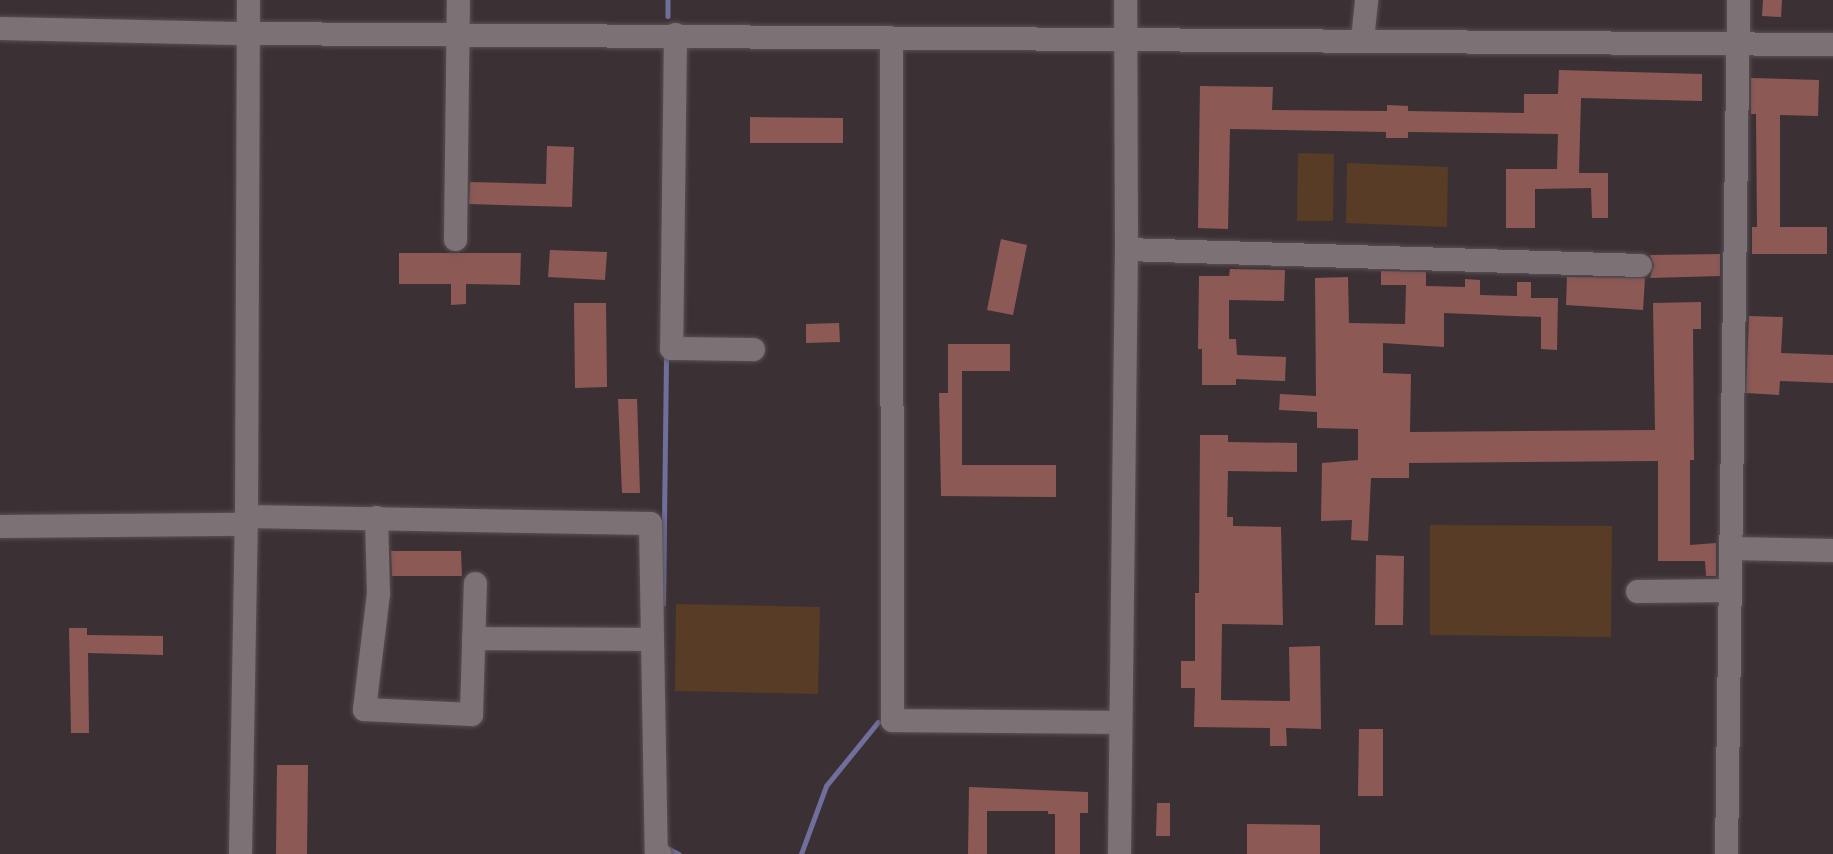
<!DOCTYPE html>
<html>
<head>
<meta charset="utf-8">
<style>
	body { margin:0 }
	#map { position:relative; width:1833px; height:854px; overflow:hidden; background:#3b3135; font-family:"Archivo Narrow",sans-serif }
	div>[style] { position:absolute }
	.green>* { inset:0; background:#583c25 }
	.stream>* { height:4.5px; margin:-2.25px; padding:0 2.25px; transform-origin:2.25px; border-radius:2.25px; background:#706f9c }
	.building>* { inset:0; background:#8d5955 }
	.roads { filter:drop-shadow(0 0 2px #595054) drop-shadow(0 0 2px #595054) }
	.minor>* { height:23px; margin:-11.5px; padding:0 11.5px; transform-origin:11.5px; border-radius:11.5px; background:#7c7276 }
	span { translate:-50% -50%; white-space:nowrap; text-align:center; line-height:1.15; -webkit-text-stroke:5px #30272b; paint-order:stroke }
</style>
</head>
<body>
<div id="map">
	<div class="green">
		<i style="clip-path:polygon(1298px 153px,1334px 154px,1333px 221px,1297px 221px)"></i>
		<i style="clip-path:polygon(1347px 163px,1448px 167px,1447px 227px,1346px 223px)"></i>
		<i style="clip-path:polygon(1430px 525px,1612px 526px,1611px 637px,1430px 635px)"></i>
		<i style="clip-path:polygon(676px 604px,820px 607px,818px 694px,675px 691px)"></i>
	</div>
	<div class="stream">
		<i style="left:668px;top:0;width:16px;rotate:90deg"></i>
		<i style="left:663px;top:604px;width:250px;rotate:-89.3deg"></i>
		<i style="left:667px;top:848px;width:13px;rotate:27deg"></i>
		<i style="left:801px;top:854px;width:72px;rotate:-69.8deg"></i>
		<i style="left:826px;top:786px;width:82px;rotate:-50.9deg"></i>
	</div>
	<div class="building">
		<i style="clip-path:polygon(1763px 0,1782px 0,1781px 17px,1762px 16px)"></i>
		<i style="clip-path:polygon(1559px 70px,1702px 74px,1702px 101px,1581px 98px,1579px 173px,1608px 173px,1608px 218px,1592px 218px,1591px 188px,1535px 189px,1535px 228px,1506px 228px,1506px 169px,1557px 169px,1558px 134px,1408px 132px,1408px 138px,1386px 138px,1386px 132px,1230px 129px,1228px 229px,1198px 228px,1200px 86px,1273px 87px,1272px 110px,1387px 111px,1387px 105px,1408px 106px,1408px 111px,1524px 113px,1524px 94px,1558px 94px)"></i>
		<i style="clip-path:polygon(1751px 78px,1819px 80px,1818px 116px,1780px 115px,1780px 227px,1827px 227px,1827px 254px,1752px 254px,1752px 227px,1757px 227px,1756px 114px,1751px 114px)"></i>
		<i style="clip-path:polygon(750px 117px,843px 118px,843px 143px,750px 143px)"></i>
		<i style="clip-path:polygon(547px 146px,574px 147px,572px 207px,469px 204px,470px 182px,546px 184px)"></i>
		<i style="clip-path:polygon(1001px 239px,1027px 245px,1013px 315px,987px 310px)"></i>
		<i style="clip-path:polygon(550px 250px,607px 252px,605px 280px,548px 277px)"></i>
		<i style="clip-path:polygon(399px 253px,521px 253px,520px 285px,466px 284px,466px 304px,451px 305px,451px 284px,399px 284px)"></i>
		<i style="clip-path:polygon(1720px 254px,1720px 276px,1650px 278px,1654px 265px,1650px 255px)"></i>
		<i style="clip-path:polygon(1230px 269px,1285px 270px,1284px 301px,1229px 300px,1229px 339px,1236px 339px,1237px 355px,1286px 357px,1285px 381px,1236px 379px,1236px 385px,1202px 385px,1202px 349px,1198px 349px,1199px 276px,1229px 276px)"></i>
		<i style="clip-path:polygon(1381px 271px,1426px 272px,1426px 286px,1465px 287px,1465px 279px,1480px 280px,1480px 295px,1517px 296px,1517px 282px,1531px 282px,1531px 298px,1558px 298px,1557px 350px,1541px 349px,1541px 317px,1444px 313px,1444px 347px,1383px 343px,1383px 373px,1411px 374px,1410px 432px,1655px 430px,1653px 303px,1701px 302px,1701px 329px,1693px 329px,1694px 460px,1690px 460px,1690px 545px,1716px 543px,1716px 576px,1706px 576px,1705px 561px,1658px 561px,1658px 461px,1409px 463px,1409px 478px,1371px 478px,1368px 541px,1351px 540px,1352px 520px,1321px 521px,1322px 463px,1358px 460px,1358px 429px,1317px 428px,1317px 412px,1279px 410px,1280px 394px,1316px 396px,1315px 278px,1348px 277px,1349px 323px,1405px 324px,1406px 285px,1381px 285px)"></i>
		<i style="clip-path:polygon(1567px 277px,1645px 278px,1643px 310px,1566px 305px)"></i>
		<i style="clip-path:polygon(574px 303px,606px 303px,607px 387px,575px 388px)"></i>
		<i style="clip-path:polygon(1749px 316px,1783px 317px,1781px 353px,1833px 355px,1833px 383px,1780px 381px,1779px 395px,1746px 393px)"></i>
		<i style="clip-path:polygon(839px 323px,840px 342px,806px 343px,806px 324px)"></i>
		<i style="clip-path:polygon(948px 344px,1010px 344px,1010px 371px,962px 371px,962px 465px,1056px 465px,1056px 497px,941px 496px,939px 393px,948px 393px)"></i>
		<i style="clip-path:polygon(618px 399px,637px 399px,640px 493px,622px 493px)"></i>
		<i style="clip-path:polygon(1200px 435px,1228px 435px,1228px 442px,1297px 443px,1297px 472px,1228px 471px,1227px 517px,1233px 517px,1233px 526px,1281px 527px,1283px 625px,1222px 624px,1221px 700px,1290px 701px,1289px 647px,1320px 646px,1321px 729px,1286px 728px,1287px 746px,1270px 746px,1270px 728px,1194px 727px,1195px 688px,1181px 688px,1181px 661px,1195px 661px,1195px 593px,1199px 593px)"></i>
		<i style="clip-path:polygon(391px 551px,461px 551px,462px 576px,392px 576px)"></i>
		<i style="clip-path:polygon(1376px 555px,1404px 556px,1403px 625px,1375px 625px)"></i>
		<i style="clip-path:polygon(69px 628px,87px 628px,87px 635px,163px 636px,163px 655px,88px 653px,89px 733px,71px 733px)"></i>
		<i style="clip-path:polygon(1359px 729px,1383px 729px,1383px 796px,1358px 796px)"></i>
		<i style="clip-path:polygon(277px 765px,308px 765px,307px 854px,276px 854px)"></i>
		<i style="clip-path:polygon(969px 787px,1088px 792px,1088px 813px,1080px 813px,1080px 854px,1055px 854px,1055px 814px,1048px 814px,1048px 811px,987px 811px,987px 854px,968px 854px)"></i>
		<i style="clip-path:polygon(1157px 803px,1170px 803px,1170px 836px,1156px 836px)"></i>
		<i style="clip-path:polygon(1247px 824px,1320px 825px,1320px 854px,1247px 854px)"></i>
	</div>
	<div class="roads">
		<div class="minor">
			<i style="left:0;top:28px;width:248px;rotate:1.2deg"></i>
			<i style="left:248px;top:33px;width:1585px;rotate:0.4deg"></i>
			<i style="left:675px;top:34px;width:314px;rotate:90.7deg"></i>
			<i style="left:671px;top:348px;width:82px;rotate:0.7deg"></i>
			<i style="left:891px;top:38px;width:682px;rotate:89.92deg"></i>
			<i style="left:892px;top:720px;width:227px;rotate:0.5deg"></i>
			<i style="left:1362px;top:39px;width:39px;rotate:-84deg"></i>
			<i style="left:455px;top:239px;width:239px;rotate:-89.3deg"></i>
			<i style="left:1126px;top:249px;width:514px;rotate:1.78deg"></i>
			<i style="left:246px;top:516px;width:404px;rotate:1deg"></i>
			<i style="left:650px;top:523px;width:329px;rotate:89deg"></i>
			<i style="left:656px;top:852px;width:4px;rotate:27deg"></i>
			<i style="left:376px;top:517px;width:76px;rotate:88.5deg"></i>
			<i style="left:378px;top:593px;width:117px;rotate:96.9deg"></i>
			<i style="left:364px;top:709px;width:107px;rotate:2.7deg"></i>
			<i style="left:471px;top:714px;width:131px;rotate:-88.3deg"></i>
			<i style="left:0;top:526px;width:246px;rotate:-0.5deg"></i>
			<i style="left:1731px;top:548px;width:102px;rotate:1.1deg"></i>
			<i style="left:1637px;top:591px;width:93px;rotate:-0.6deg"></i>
			<i style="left:473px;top:638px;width:179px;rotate:0.3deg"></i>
			<i style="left:240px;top:854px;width:338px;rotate:-89deg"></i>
			<i style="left:246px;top:516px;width:516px;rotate:-89.78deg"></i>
			<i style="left:1119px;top:854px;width:605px;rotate:-89.34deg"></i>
			<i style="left:1126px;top:249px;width:249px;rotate:-90.2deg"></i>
			<i style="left:1726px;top:854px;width:854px;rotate:-89.19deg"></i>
		</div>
	</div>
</div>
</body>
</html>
